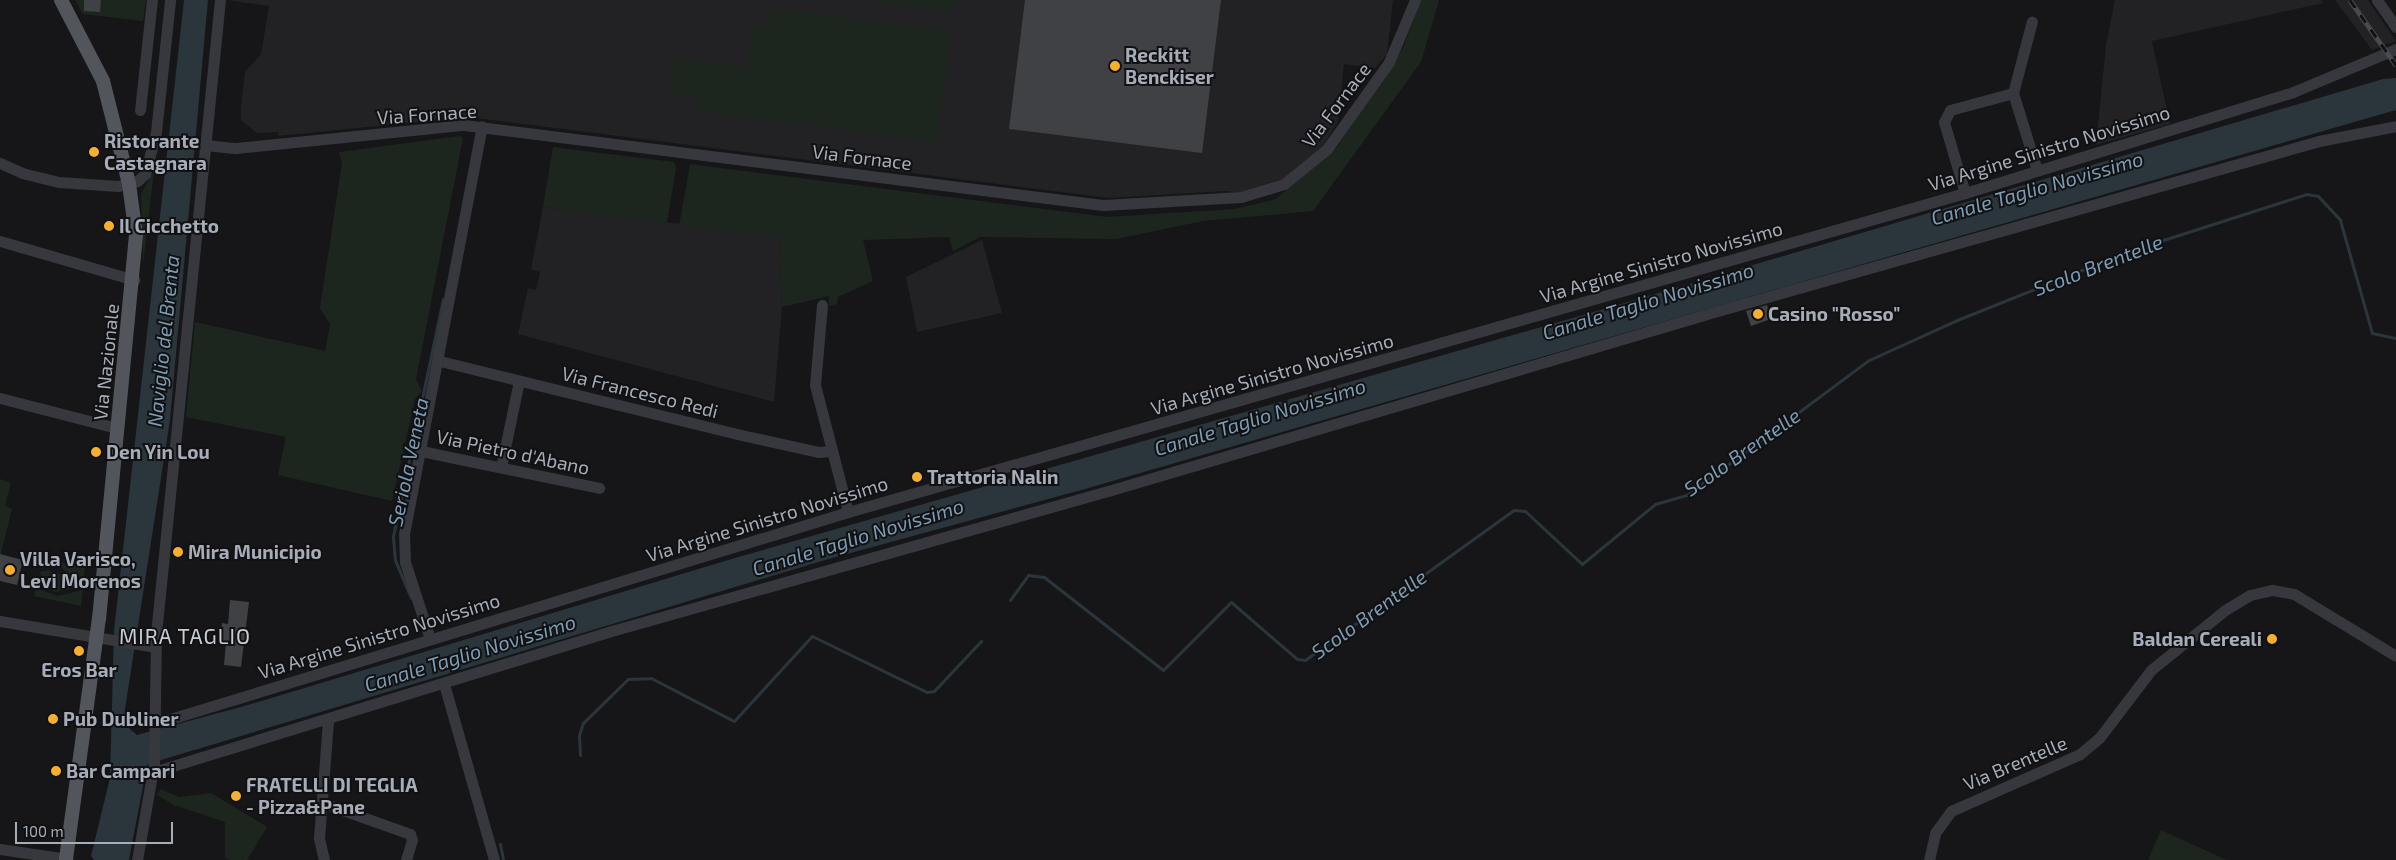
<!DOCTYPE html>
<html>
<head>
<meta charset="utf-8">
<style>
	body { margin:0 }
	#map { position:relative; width:2396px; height:860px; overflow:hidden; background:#161618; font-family:"Exo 2",sans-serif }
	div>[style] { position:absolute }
	.built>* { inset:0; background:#222225 }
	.green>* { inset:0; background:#1d261e }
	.water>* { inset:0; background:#2b353c }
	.stream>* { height:3px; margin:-1.5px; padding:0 1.5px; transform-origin:1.5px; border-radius:1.5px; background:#2b353c }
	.building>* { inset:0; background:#404145 }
	.minor>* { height:11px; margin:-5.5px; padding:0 5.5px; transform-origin:5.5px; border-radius:5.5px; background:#36383d }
	.major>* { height:14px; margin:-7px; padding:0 7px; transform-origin:7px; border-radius:7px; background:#52555c }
	.rail>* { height:5px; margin-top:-2.5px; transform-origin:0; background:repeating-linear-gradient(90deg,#111113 0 9px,#494c52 0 18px); box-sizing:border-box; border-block:1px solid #494c52 }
	.dots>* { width:14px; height:14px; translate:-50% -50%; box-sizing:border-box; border:2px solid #111113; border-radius:50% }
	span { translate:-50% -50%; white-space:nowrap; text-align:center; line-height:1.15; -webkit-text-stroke:4px #111113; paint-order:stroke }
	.poi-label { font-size:19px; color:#a7adb8; font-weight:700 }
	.left { translate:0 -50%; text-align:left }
	.right { translate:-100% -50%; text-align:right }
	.street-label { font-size:19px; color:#a7adb8 }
	.water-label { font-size:20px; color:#7d9cb4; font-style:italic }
	.quarter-label { font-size:21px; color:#c8ccd4; letter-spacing:1px }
	.scale { position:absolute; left:15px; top:822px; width:158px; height:22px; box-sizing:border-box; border:2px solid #a7adb8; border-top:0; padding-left:6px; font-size:15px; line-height:18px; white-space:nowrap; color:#a7adb8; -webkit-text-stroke:4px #111113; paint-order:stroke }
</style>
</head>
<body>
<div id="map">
	<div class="built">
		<i style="clip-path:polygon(227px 0,1393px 0,1387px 54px,1375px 68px,1344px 64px,1338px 121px,1323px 146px,1286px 178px,1240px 193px,1226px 191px,1109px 198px,468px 117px,278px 136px,278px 132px,257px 133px,241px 120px,241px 109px,245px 72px,261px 54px,269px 6px)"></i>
		<i style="clip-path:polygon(2115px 0,2321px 0,2323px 3px,2152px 41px,2170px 124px,2096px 145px,2106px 45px)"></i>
		<i style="clip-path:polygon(2335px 0,2368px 0,2396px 41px,2372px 50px)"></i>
		<i style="clip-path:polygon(543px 207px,779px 236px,782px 307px,774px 402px,518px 334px,528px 288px,536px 290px,540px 272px,531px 269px)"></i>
		<i style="clip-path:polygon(982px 240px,1002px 313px,917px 332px,906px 277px)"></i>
	</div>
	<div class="green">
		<i style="clip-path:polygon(75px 0,146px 0,143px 21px,83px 14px)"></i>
		<i style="clip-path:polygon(866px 0,955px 0,954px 12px)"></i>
		<i style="clip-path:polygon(1421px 0,1439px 0,1421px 62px,1313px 211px,1203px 221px,1116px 239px,980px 237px,953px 251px,949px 237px,863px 240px,873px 281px,838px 297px,837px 304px,829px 306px,829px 296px,782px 307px,779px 236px,679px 226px,690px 164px,1107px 217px,1235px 209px,1276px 199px,1337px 147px,1403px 48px)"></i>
		<i style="clip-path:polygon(771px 8px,951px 31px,937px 142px,698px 111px,699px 97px,670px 94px,674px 58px,748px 67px,753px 25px,769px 27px)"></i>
		<i style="clip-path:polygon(460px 136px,463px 138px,416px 379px,422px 391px,415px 399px,392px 501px,278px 475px,286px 437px,186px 417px,195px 322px,325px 351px,330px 324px,320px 308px,342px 163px,339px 152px)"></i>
		<i style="clip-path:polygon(553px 147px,674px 162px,676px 168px,667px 223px,543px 207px)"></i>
		<i style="clip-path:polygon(154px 171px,143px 264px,141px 194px)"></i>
		<i style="clip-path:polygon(0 479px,11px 483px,5px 505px,12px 509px,0 557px)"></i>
		<i style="clip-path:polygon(41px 559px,85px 566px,83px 585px,60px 567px,40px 568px)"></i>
		<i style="clip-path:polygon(48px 570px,68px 576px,70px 589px,55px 592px,37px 584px,43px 579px,40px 572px)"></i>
		<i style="clip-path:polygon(36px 588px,58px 596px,83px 590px,81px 606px,34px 596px)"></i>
		<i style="clip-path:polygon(161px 789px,179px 797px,211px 793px,267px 827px,247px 860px,229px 860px,225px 857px,225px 822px,174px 805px,157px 795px)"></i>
		<i style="clip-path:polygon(2161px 830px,2187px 842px,2227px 860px,2148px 860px)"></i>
	</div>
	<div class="water">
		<i style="clip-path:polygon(184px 0,208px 0,170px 420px,125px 709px,125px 725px,137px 735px,248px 705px,735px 558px,1611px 307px,2383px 79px,2396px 78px,2396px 110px,1085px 489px,825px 560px,161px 760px,147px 765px,129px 860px,94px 860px,91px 856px,110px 778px,114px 631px)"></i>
	</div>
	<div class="stream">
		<i style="left:411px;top:598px;width:41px;rotate:-112.8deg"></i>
		<i style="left:395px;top:560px;width:24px;rotate:-95deg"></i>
		<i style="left:393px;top:536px;width:242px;rotate:-78.1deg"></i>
		<i style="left:1010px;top:600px;width:31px;rotate:-54deg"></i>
		<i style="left:1028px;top:575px;width:16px;rotate:7deg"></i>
		<i style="left:1044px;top:577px;width:151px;rotate:38deg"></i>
		<i style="left:1163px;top:670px;width:96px;rotate:-45deg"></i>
		<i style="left:1231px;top:602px;width:87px;rotate:40.8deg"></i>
		<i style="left:1297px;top:659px;width:8px;rotate:7deg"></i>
		<i style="left:1305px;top:660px;width:257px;rotate:-35.7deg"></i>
		<i style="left:1514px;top:510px;width:11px;rotate:5deg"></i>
		<i style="left:1525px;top:511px;width:78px;rotate:42.9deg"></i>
		<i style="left:1582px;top:564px;width:94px;rotate:-39.4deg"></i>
		<i style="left:1655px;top:504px;width:33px;rotate:-16deg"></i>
		<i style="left:1687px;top:495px;width:227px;rotate:-36.6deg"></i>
		<i style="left:1869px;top:360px;width:97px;rotate:-24.4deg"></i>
		<i style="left:1957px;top:320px;width:188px;rotate:-21.8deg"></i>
		<i style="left:2132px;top:250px;width:183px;rotate:-17.8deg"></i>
		<i style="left:2306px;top:194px;width:12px;rotate:9deg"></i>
		<i style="left:2318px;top:196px;width:33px;rotate:47deg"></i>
		<i style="left:2340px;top:220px;width:117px;rotate:74.2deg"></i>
		<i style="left:2372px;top:333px;width:25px;rotate:12deg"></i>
		<i style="left:580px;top:755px;width:20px;rotate:-93deg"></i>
		<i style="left:579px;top:735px;width:13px;rotate:-72deg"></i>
		<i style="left:583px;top:723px;width:63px;rotate:-44.4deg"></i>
		<i style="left:628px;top:679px;width:23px;rotate:-2deg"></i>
		<i style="left:651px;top:678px;width:93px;rotate:27.4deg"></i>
		<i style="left:734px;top:721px;width:115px;rotate:-47.5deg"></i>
		<i style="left:812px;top:636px;width:128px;rotate:26deg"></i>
		<i style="left:927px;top:692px;width:7px;rotate:-8deg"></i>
		<i style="left:934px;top:691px;width:69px;rotate:-46.8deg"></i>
		<i style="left:500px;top:844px;width:16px;rotate:79deg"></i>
	</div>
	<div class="building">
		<i style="clip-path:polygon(84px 0,101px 0,100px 12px,84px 11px)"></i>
		<i style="clip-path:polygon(1025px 0,1221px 0,1202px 153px,1009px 129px)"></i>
		<i style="clip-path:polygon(1767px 305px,1771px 319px,1751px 326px,1746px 311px)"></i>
		<i style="clip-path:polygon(0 554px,23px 560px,17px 585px,0 581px)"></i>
		<i style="clip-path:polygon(230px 600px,249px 602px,241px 667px,224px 665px,226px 642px,220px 642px,222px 623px,228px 624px)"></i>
	</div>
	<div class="minor">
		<i style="left:2377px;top:0;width:33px;rotate:55deg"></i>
		<i style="left:2013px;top:93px;width:74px;rotate:-75.2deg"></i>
		<i style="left:140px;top:110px;width:111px;rotate:-83.8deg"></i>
		<i style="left:205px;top:145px;width:31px;rotate:6deg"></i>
		<i style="left:236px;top:148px;width:229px;rotate:-5.8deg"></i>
		<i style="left:464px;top:125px;width:644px;rotate:7.14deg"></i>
		<i style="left:1103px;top:205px;width:138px;rotate:-3.3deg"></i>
		<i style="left:1241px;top:197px;width:45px;rotate:-16.8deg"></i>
		<i style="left:1284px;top:184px;width:55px;rotate:-39.1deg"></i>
		<i style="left:1327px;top:149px;width:107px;rotate:-54.5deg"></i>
		<i style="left:1389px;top:62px;width:67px;rotate:-67.2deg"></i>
		<i style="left:0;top:163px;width:24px;rotate:24deg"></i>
		<i style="left:22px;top:173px;width:38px;rotate:14deg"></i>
		<i style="left:59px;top:182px;width:59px;rotate:3.9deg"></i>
		<i style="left:118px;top:186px;width:20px;rotate:-15deg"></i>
		<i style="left:137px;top:181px;width:11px;rotate:-41deg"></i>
		<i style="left:145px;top:174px;width:43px;rotate:-75.3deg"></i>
		<i style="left:156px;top:132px;width:133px;rotate:-83.9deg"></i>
		<i style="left:1965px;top:193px;width:74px;rotate:-106.5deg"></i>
		<i style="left:1944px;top:122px;width:13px;rotate:-63deg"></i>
		<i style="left:1950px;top:110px;width:65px;rotate:-15.1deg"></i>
		<i style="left:2013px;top:93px;width:81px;rotate:72.7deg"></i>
		<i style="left:0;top:241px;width:140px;rotate:16.2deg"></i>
		<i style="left:822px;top:305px;width:80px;rotate:95deg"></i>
		<i style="left:815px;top:385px;width:131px;rotate:75.4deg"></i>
		<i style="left:440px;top:361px;width:306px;rotate:13.8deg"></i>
		<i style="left:737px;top:434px;width:83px;rotate:12.5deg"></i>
		<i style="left:818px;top:452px;width:14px;rotate:-4deg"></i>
		<i style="left:0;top:398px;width:121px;rotate:14.4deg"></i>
		<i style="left:421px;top:451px;width:182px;rotate:11.7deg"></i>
		<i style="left:501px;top:467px;width:88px;rotate:-78.2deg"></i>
		<i style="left:0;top:621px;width:157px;rotate:9.5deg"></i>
		<i style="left:430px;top:639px;width:81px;rotate:-108deg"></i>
		<i style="left:405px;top:562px;width:28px;rotate:-92deg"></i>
		<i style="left:404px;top:534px;width:415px;rotate:-79.2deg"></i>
		<i style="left:444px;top:684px;width:183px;rotate:74.1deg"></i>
		<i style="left:153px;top:720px;width:17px;rotate:-3deg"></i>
		<i style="left:170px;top:719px;width:709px;rotate:-16.98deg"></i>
		<i style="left:848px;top:512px;width:1162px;rotate:-15.94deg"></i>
		<i style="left:1965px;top:193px;width:343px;rotate:-17.1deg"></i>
		<i style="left:2293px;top:92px;width:112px;rotate:-22.7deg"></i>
		<i style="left:153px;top:772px;width:483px;rotate:-17.1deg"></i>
		<i style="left:615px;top:630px;width:512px;rotate:-15.75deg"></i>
		<i style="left:1108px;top:491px;width:639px;rotate:-16.45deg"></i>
		<i style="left:1721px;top:310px;width:621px;rotate:-15.78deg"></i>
		<i style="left:2319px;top:141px;width:78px;rotate:-11deg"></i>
		<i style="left:323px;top:803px;width:92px;rotate:19.6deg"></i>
		<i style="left:410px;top:834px;width:6px;rotate:72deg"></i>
		<i style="left:412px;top:840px;width:21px;rotate:107deg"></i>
		<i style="left:0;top:849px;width:68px;rotate:8.5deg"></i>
		<i style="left:137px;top:860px;width:97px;rotate:-80deg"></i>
		<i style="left:154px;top:764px;width:130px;rotate:-89.1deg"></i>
		<i style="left:156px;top:634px;width:637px;rotate:-84.24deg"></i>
		<i style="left:324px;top:860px;width:23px;rotate:-103deg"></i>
		<i style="left:319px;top:838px;width:118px;rotate:-85.6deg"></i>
		<i style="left:1929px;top:860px;width:28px;rotate:-77deg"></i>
		<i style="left:1935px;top:833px;width:27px;rotate:-54deg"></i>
		<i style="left:1951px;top:811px;width:141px;rotate:-23.8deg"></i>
		<i style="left:2080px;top:754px;width:26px;rotate:-40deg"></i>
		<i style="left:2100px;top:737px;width:84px;rotate:-52.7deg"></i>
		<i style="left:2151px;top:670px;width:95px;rotate:-39deg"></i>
		<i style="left:2225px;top:610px;width:29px;rotate:-31deg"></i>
		<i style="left:2250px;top:595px;width:23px;rotate:-13deg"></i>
		<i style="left:2272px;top:590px;width:22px;rotate:10deg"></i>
		<i style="left:2294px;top:594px;width:119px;rotate:31.3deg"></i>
	</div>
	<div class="major">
		<i style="left:61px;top:0;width:91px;rotate:62.6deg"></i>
		<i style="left:103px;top:81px;width:106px;rotate:75.8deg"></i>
		<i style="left:129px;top:184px;width:51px;rotate:82.2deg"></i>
		<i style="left:136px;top:235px;width:385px;rotate:95.5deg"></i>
		<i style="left:99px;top:618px;width:244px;rotate:97.8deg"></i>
	</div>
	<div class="rail">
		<i style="left:2350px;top:0;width:80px;rotate:54.7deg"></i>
	</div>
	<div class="dots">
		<i style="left:1115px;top:66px;background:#f8ae2e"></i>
		<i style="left:94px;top:152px;background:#f8ae2e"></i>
		<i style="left:109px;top:226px;background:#f8ae2e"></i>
		<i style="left:1758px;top:314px;background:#f8ae2e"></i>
		<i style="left:96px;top:452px;background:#f8ae2e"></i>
		<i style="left:917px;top:477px;background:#f8ae2e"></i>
		<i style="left:178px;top:552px;background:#f8ae2e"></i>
		<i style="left:10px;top:570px;background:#f8ae2e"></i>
		<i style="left:2272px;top:639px;background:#f8ae2e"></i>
		<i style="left:79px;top:651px;background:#f8ae2e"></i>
		<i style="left:53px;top:719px;background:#f8ae2e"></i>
		<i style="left:56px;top:771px;background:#f8ae2e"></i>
		<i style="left:236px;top:796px;background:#f8ae2e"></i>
	</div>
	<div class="poi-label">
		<span class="left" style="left:1125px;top:66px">Reckitt<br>Benckiser</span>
		<span class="left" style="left:104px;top:152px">Ristorante<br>Castagnara</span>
		<span class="left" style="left:119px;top:226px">Il Cicchetto</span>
		<span class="left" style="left:1768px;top:314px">Casino "Rosso"</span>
		<span class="left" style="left:106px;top:452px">Den Yin Lou</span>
		<span class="left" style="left:927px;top:477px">Trattoria Nalin</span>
		<span class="left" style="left:188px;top:552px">Mira Municipio</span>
		<span class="left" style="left:20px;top:570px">Villa Varisco,<br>Levi Morenos</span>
		<span class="right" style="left:2262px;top:639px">Baldan Cereali</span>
		<span style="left:79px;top:670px">Eros Bar</span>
		<span class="left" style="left:63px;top:719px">Pub Dubliner</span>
		<span class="left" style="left:66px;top:771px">Bar Campari</span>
		<span class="left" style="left:246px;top:796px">FRATELLI DI TEGLIA<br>- Pizza&amp;Pane</span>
	</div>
	<div class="street-label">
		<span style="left:1336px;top:105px;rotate:-53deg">Via Fornace</span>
		<span style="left:427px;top:114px;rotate:-4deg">Via Fornace</span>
		<span style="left:2049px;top:148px;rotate:-17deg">Via Argine Sinistro Novissimo</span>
		<span style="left:862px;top:157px;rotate:7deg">Via Fornace</span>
		<span style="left:1661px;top:262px;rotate:-16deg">Via Argine Sinistro Novissimo</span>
		<span style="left:106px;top:362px;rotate:-84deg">Via Nazionale</span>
		<span style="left:1272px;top:374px;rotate:-16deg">Via Argine Sinistro Novissimo</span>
		<span style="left:640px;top:392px;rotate:14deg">Via Francesco Redi</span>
		<span style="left:513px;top:452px;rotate:12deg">Via Pietro d'Abano</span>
		<span style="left:767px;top:519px;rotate:-17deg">Via Argine Sinistro Novissimo</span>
		<span style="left:379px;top:636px;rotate:-17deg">Via Argine Sinistro Novissimo</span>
		<span style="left:2015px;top:763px;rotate:-23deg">Via Brentelle</span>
	</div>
	<div class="water-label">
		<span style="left:2037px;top:188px;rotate:-16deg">Canale Taglio Novissimo</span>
		<span style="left:2098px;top:265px;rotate:-21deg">Scolo Brentelle</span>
		<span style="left:1648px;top:301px;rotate:-17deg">Canale Taglio Novissimo</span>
		<span style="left:163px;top:341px;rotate:-84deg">Naviglio del Brenta</span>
		<span style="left:1260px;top:417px;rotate:-17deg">Canale Taglio Novissimo</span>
		<span style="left:1742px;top:452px;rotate:-35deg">Scolo Brentelle</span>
		<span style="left:408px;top:462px;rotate:-78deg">Seriola Veneta</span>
		<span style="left:858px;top:537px;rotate:-17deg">Canale Taglio Novissimo</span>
		<span style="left:1369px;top:614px;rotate:-36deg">Scolo Brentelle</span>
		<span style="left:470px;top:653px;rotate:-17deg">Canale Taglio Novissimo</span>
	</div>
	<div class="quarter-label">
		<span style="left:185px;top:636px">MIRA TAGLIO</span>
	</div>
	<div class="scale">100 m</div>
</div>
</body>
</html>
